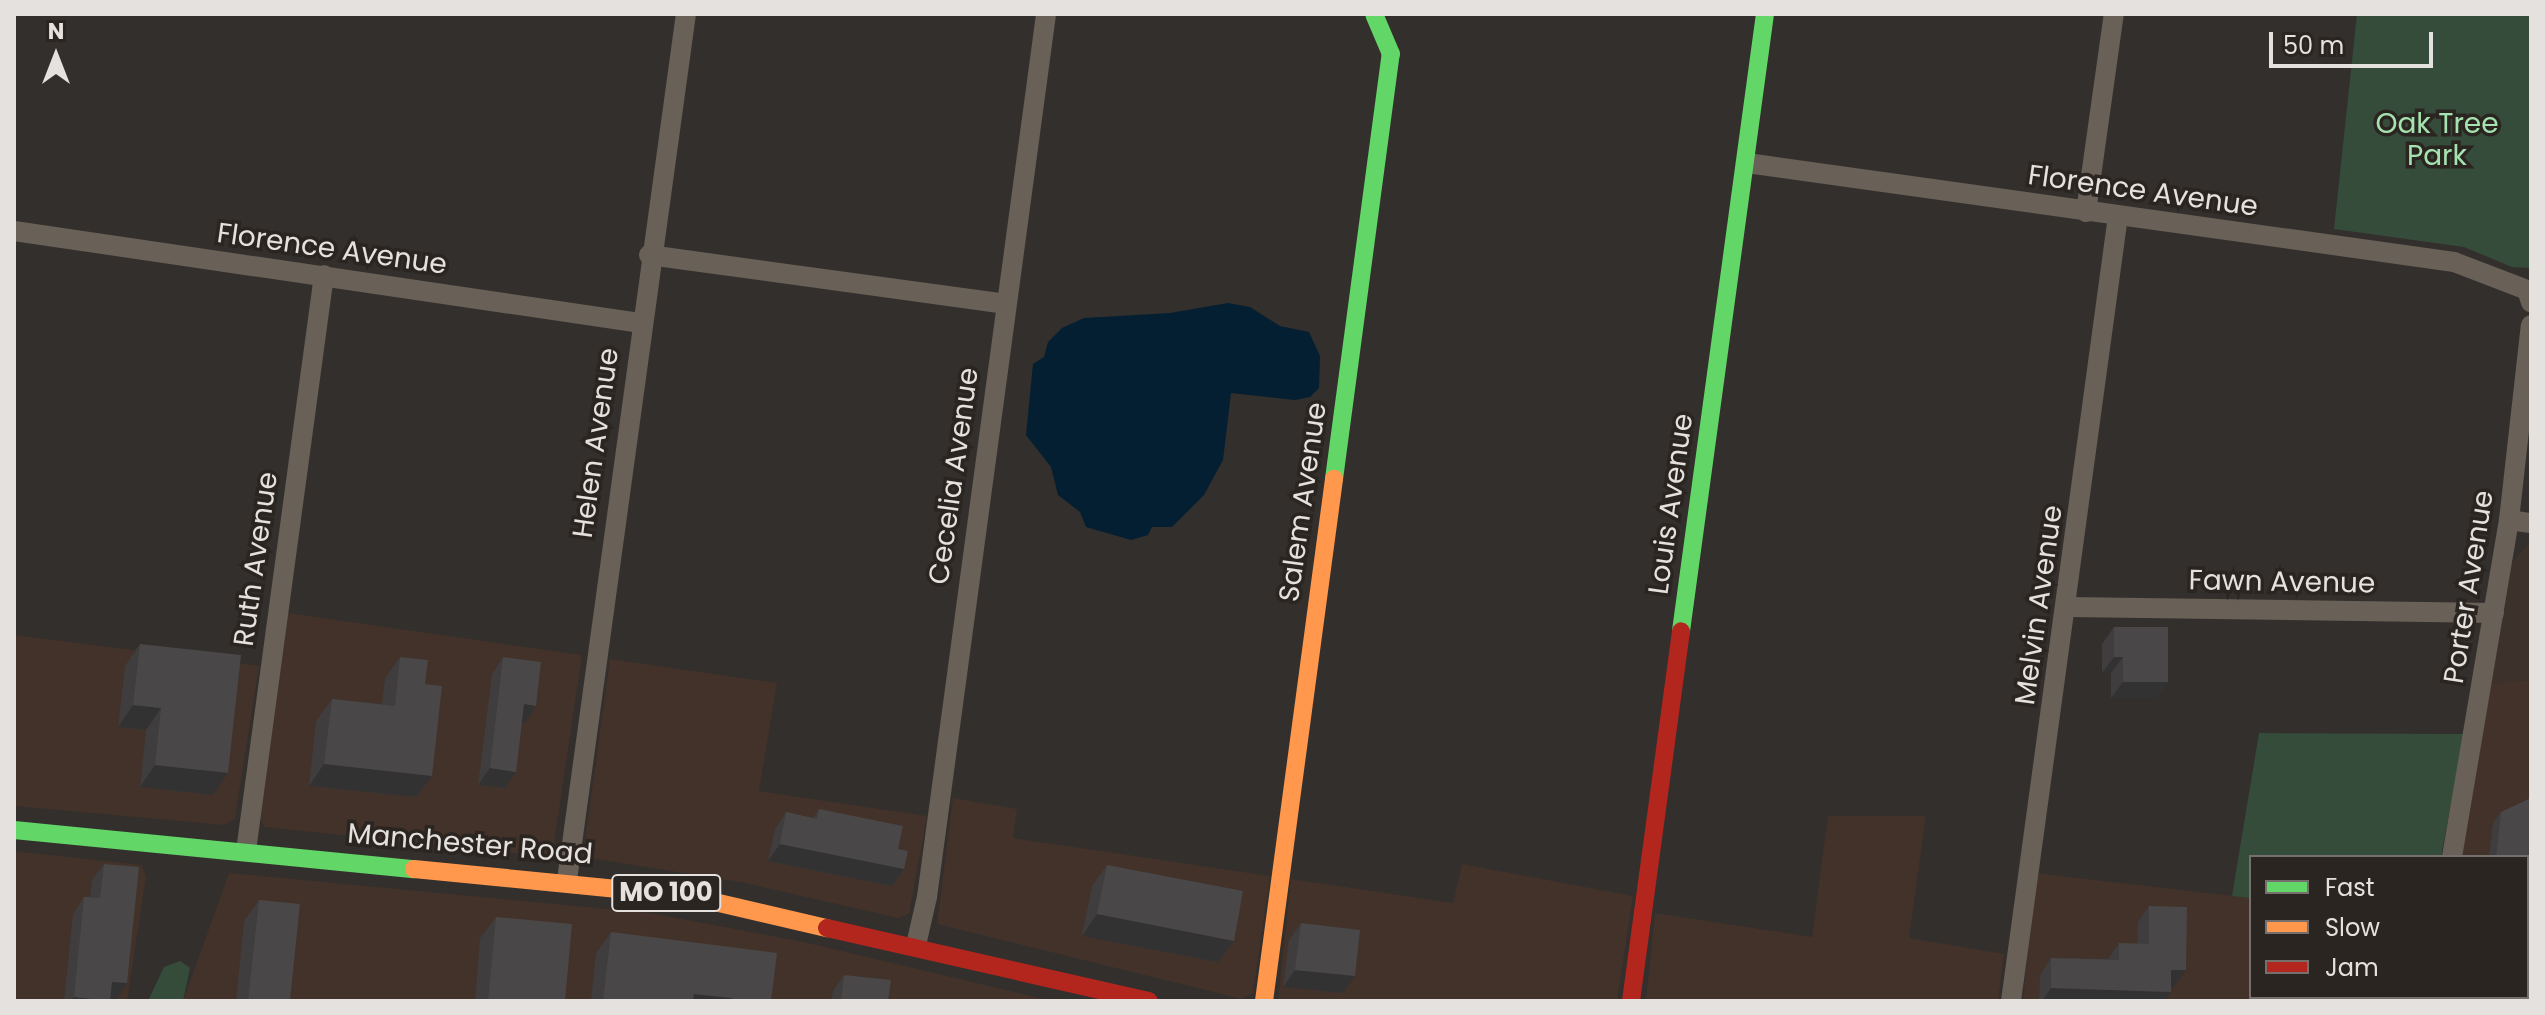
<!DOCTYPE html>
<html>
<head>
<meta charset="utf-8">
<style>
	body { margin:0 }
	#map { position:relative; width:2545px; height:1015px; overflow:hidden; background:#322f2d; font-family:Poppins,sans-serif }
	div>[style] { position:absolute }
	.commercial>* { inset:0; background:#42322a }
	.built>* { inset:0; background:#3c322b }
	.green>* { inset:0; background:#364c3a }
	.water>* { inset:0; background:#041f31 }
	.street>* { height:20px; margin:-10px; padding:0 10px; transform-origin:10px; border-radius:10px; background:#696057 }
	.fast>* { height:18px; margin:-9px; padding:0 9px; transform-origin:9px; border-radius:9px; background:#63d668 }
	.slow>* { height:18px; margin:-9px; padding:0 9px; transform-origin:9px; border-radius:9px; background:#ff974d }
	.jam>* { height:18px; margin:-9px; padding:0 9px; transform-origin:9px; border-radius:9px; background:#b3261e }
	.wall>* { inset:0; background:#3f3d3d }
	.shaded-wall>* { inset:0; background:#333232 }
	.building>* { inset:0; background:#494747 }
	span { translate:-50% -50%; white-space:nowrap; text-align:center; line-height:1.15; -webkit-text-stroke:7px #2b2521; paint-order:stroke }
	.shield-label span { padding:2px 6px; background:#2b2521; border:2px solid; border-radius:6px; -webkit-text-stroke-width:0 }
	.shield-label { font-size:26px; color:#e5e1de; font-weight:700 }
	.park-label { font-size:28px; color:#a4e3af }
	.street-label { font-size:28px; color:#e5e1de }
	.frame { position:absolute; inset:0; border:16px solid #e5e1de; pointer-events:none }
	.legend { position:absolute; left:2249px; top:855px; width:280px; height:144px; box-sizing:border-box; background:#2b2521; border:2px solid #75706d; margin:0; padding:10px 14px; list-style:none; font-size:24px; color:#e5e1de }
	.legend li { display:flex; align-items:center; gap:16px; height:40px }
	.legend b { width:40px; border:2px solid #75706d }
	.north { position:absolute; left:16px; top:16px; width:80px; height:80px; -webkit-text-stroke:6px #2b2521; paint-order:stroke; rotate:0deg; font-size:22px; font-weight:700; line-height:32px; text-align:center; color:#e5e1de }
	.north::after { content:''; display:block; margin:auto; width:28px; height:36px; background:#e5e1de; clip-path:polygon(50% 0,100% 100%,50% 72%,0 100%) }
	.scale { position:absolute; left:2269px; top:32px; width:164px; height:36px; box-sizing:border-box; border:4px solid #e5e1de; border-top:0; padding-left:10px; font-size:24px; line-height:28px; white-space:nowrap; color:#e5e1de; -webkit-text-stroke:6px #2b2521; paint-order:stroke }
</style>
</head>
<body>
<div id="map">
	<div class="commercial">
		<i style="clip-path:polygon(288px 613px,582px 655px,553px 851px,543px 856px,264px 827px,259px 816px)"></i>
		<i style="clip-path:polygon(14px 635px,259px 666px,235px 819px,224px 825px,14px 806px)"></i>
		<i style="clip-path:polygon(610px 659px,777px 683px,759px 791px,927px 816px,909px 914px,898px 918px,745px 883px,590px 858px,584px 848px)"></i>
		<i style="clip-path:polygon(2531px 680px,2531px 1001px,2438px 1001px,2527px 997px,2527px 857px,2460px 857px,2491px 683px)"></i>
		<i style="clip-path:polygon(953px 798px,1017px 809px,1013px 838px,1270px 876px,1253px 993px,1242px 999px,937px 924px)"></i>
		<i style="clip-path:polygon(1828px 816px,1926px 816px,1909px 938px,2004px 954px,1998px 1001px,1646px 1001px,1655px 913px,1812px 937px)"></i>
		<i style="clip-path:polygon(14px 851px,142px 865px,146px 877px,127px 1001px,14px 1001px)"></i>
		<i style="clip-path:polygon(1462px 864px,1633px 896px,1617px 1001px,1278px 1001px,1291px 879px,1453px 903px)"></i>
		<i style="clip-path:polygon(229px 873px,651px 913px,804px 942px,1048px 1000px,183px 1001px)"></i>
		<i style="clip-path:polygon(2035px 873px,2251px 898px,2251px 997px,2350px 997px,2349px 1001px,2023px 1001px)"></i>
	</div>
	<div class="built">
		<i style="clip-path:polygon(2531px 541px,2531px 680px,2491px 683px,2510px 565px)"></i>
	</div>
	<div class="green">
		<i style="clip-path:polygon(2357px 14px,2531px 14px,2531px 268px,2512px 267px,2464px 247px,2334px 229px)"></i>
		<i style="clip-path:polygon(2259px 733px,2464px 734px,2441px 857px,2251px 857px,2251px 898px,2232px 896px)"></i>
		<i style="clip-path:polygon(180px 961px,190px 968px,183px 1001px,148px 1001px,164px 967px)"></i>
	</div>
	<div class="water">
		<i style="clip-path:polygon(1228px 303px,1250px 307px,1280px 326px,1309px 332px,1320px 356px,1319px 388px,1310px 397px,1295px 400px,1231px 393px,1223px 460px,1204px 495px,1172px 527px,1152px 527px,1148px 535px,1131px 540px,1086px 527px,1080px 512px,1058px 495px,1051px 467px,1026px 435px,1033px 364px,1044px 357px,1048px 342px,1062px 328px,1084px 318px,1170px 313px)"></i>
	</div>
	<div class="street">
		<i style="left:1747px;top:163px;width:714px;rotate:7.97deg"></i>
		<i style="left:2454px;top:262px;width:78px;rotate:21deg"></i>
		<i style="left:2527px;top:290px;width:13px;rotate:72deg"></i>
		<i style="left:2086px;top:212px;width:200px;rotate:-82deg"></i>
		<i style="left:14px;top:231px;width:634px;rotate:8.35deg"></i>
		<i style="left:649px;top:255px;width:359px;rotate:7.8deg"></i>
		<i style="left:2509px;top:520px;width:22px;rotate:8deg"></i>
		<i style="left:2069px;top:607px;width:425px;rotate:0.8deg"></i>
		<i style="left:246px;top:851px;width:581px;rotate:-82.29deg"></i>
		<i style="left:2452px;top:857px;width:342px;rotate:-80.4deg"></i>
		<i style="left:2509px;top:520px;width:196px;rotate:-83.6deg"></i>
		<i style="left:567px;top:880px;width:874px;rotate:-82.18deg"></i>
		<i style="left:916px;top:945px;width:49px;rotate:-77.1deg"></i>
		<i style="left:927px;top:897px;width:891px;rotate:-82.32deg"></i>
		<i style="left:2011px;top:1001px;width:792px;rotate:-82.24deg"></i>
		<i style="left:2426px;top:1001px;width:4px;rotate:-90deg"></i>
	</div>
	<div class="fast">
		<i style="left:1334px;top:479px;width:429px;rotate:-82.4deg"></i>
		<i style="left:1391px;top:54px;width:43px;rotate:-113deg"></i>
		<i style="left:1681px;top:631px;width:623px;rotate:-82.25deg"></i>
		<i style="left:14px;top:830px;width:402px;rotate:5.6deg"></i>
	</div>
	<div class="slow">
		<i style="left:414px;top:869px;width:276px;rotate:5.6deg"></i>
		<i style="left:689px;top:896px;width:142px;rotate:13.1deg"></i>
		<i style="left:1264px;top:1001px;width:527px;rotate:-82.36deg"></i>
	</div>
	<div class="jam">
		<i style="left:827px;top:928px;width:330px;rotate:12.8deg"></i>
		<i style="left:1631px;top:1001px;width:373px;rotate:-82.3deg"></i>
	</div>
	<div class="wall">
		<i style="clip-path:polygon(2114px 627px,2168px 682px,2156px 698px,2111px 698px,2111px 673px,2102px 673px,2102px 644px)"></i>
		<i style="clip-path:polygon(140px 644px,213px 795px,140px 787px,146px 730px,118px 727px,125px 666px)"></i>
		<i style="clip-path:polygon(400px 657px,425px 684px,416px 797px,309px 786px,316px 721px,332px 699px,382px 704px,385px 678px)"></i>
		<i style="clip-path:polygon(503px 657px,525px 723px,522px 722px,516px 772px,505px 788px,478px 785px,492px 674px)"></i>
		<i style="clip-path:polygon(2531px 798px,2531px 921px,2527px 920px,2527px 857px,2489px 857px,2493px 823px,2501px 812px)"></i>
		<i style="clip-path:polygon(819px 809px,898px 849px,904px 869px,892px 886px,768px 861px,775px 829px,786px 812px,813px 818px)"></i>
		<i style="clip-path:polygon(104px 864px,116px 1000px,64px 1001px,73px 914px,84px 897px,90px 897px,92px 880px)"></i>
		<i style="clip-path:polygon(1107px 865px,1218px 962px,1082px 936px,1092px 886px)"></i>
		<i style="clip-path:polygon(259px 900px,290px 1000px,303px 1001px,236px 1001px,244px 921px)"></i>
		<i style="clip-path:polygon(2149px 906px,2174px 987px,2171px 987px,2171px 992px,2164px 1001px,2039px 1001px,2040px 975px,2051px 958px,2108px 959px,2119px 943px,2137px 944px,2138px 922px)"></i>
		<i style="clip-path:polygon(496px 917px,565px 1001px,475px 1001px,480px 938px)"></i>
		<i style="clip-path:polygon(1301px 923px,1343px 993px,1283px 987px,1289px 940px)"></i>
		<i style="clip-path:polygon(611px 932px,771px 1001px,591px 1001px,596px 953px)"></i>
		<i style="clip-path:polygon(844px 975px,888px 1001px,831px 1001px,833px 991px)"></i>
	</div>
	<div class="shaded-wall">
		<i style="clip-path:polygon(2114px 657px,2123px 657px,2111px 673px,2102px 673px)"></i>
		<i style="clip-path:polygon(2123px 682px,2168px 682px,2156px 698px,2111px 698px)"></i>
		<i style="clip-path:polygon(524px 704px,536px 706px,525px 723px,513px 721px)"></i>
		<i style="clip-path:polygon(133px 705px,161px 708px,146px 730px,118px 727px)"></i>
		<i style="clip-path:polygon(324px 764px,432px 776px,416px 797px,309px 786px)"></i>
		<i style="clip-path:polygon(155px 765px,228px 773px,213px 795px,140px 787px)"></i>
		<i style="clip-path:polygon(490px 768px,516px 772px,505px 788px,478px 785px)"></i>
		<i style="clip-path:polygon(780px 844px,904px 869px,892px 886px,768px 861px)"></i>
		<i style="clip-path:polygon(2527px 908px,2531px 908px,2531px 921px,2527px 920px)"></i>
		<i style="clip-path:polygon(1097px 914px,1234px 941px,1218px 962px,1082px 936px)"></i>
		<i style="clip-path:polygon(1295px 970px,1355px 976px,1343px 993px,1283px 987px)"></i>
		<i style="clip-path:polygon(2171px 970px,2186px 970px,2174px 987px,2160px 986px)"></i>
		<i style="clip-path:polygon(112px 982px,127px 983px,116px 1000px,100px 999px)"></i>
		<i style="clip-path:polygon(2051px 988px,2171px 992px,2164px 1001px,2042px 1001px)"></i>
		<i style="clip-path:polygon(694px 994px,732px 998px,730px 1001px,689px 1001px)"></i>
		<i style="clip-path:polygon(74px 997px,110px 1001px,71px 1001px)"></i>
	</div>
	<div class="building">
		<i style="clip-path:polygon(2114px 627px,2168px 627px,2168px 682px,2123px 682px,2123px 657px,2114px 657px)"></i>
		<i style="clip-path:polygon(140px 644px,241px 655px,228px 773px,155px 765px,161px 708px,133px 705px)"></i>
		<i style="clip-path:polygon(400px 657px,428px 660px,425px 684px,442px 686px,432px 776px,324px 764px,332px 699px,395px 706px)"></i>
		<i style="clip-path:polygon(503px 657px,541px 662px,536px 706px,524px 704px,516px 772px,490px 768px)"></i>
		<i style="clip-path:polygon(2531px 798px,2531px 908px,2527px 908px,2527px 857px,2496px 857px,2501px 812px)"></i>
		<i style="clip-path:polygon(819px 809px,903px 826px,898px 849px,908px 851px,904px 869px,780px 844px,786px 812px,817px 819px)"></i>
		<i style="clip-path:polygon(104px 864px,139px 867px,127px 983px,112px 982px,110px 1001px,74px 997px,84px 897px,100px 898px)"></i>
		<i style="clip-path:polygon(1107px 865px,1243px 891px,1234px 941px,1097px 914px)"></i>
		<i style="clip-path:polygon(259px 900px,300px 904px,290px 1000px,303px 1001px,248px 1001px)"></i>
		<i style="clip-path:polygon(2149px 906px,2187px 907px,2186px 970px,2171px 970px,2171px 992px,2051px 988px,2051px 958px,2119px 960px,2119px 943px,2149px 944px)"></i>
		<i style="clip-path:polygon(496px 917px,572px 924px,565px 1001px,488px 1001px)"></i>
		<i style="clip-path:polygon(1301px 923px,1360px 930px,1355px 976px,1295px 970px)"></i>
		<i style="clip-path:polygon(611px 932px,777px 953px,771px 1001px,732px 1001px,732px 998px,694px 994px,693px 1001px,603px 1001px)"></i>
		<i style="clip-path:polygon(844px 975px,891px 980px,888px 1001px,841px 1001px)"></i>
	</div>
	<div class="shield-label">
		<span style="left:666px;top:893px">MO 100</span>
	</div>
	<div class="park-label">
		<span style="left:2437px;top:140px">Oak Tree<br>Park</span>
	</div>
	<div class="street-label">
		<span style="left:2143px;top:191px;rotate:8deg">Florence Avenue</span>
		<span style="left:332px;top:249px;rotate:8deg">Florence Avenue</span>
		<span style="left:596px;top:443px;rotate:-82deg">Helen Avenue</span>
		<span style="left:954px;top:476px;rotate:-82deg">Cecelia Avenue</span>
		<span style="left:1303px;top:502px;rotate:-82deg">Salem Avenue</span>
		<span style="left:1671px;top:504px;rotate:-82deg">Louis Avenue</span>
		<span style="left:256px;top:559px;rotate:-82deg">Ruth Avenue</span>
		<span style="left:2282px;top:582px;rotate:1deg">Fawn Avenue</span>
		<span style="left:2469px;top:587px;rotate:-81deg">Porter Avenue</span>
		<span style="left:2039px;top:605px;rotate:-82deg">Melvin Avenue</span>
		<span style="left:470px;top:844px;rotate:5deg">Manchester Road</span>
	</div>
	<div class="frame"></div>
	<ul class="legend">
	<li><b style="height:10px;background:#63d668"></b>Fast</li>
	<li><b style="height:10px;background:#ff974d"></b>Slow</li>
	<li><b style="height:10px;background:#b3261e"></b>Jam</li>
	</ul>
	<div class="north">N</div>
	<div class="scale">50 m</div>
</div>
</body>
</html>
